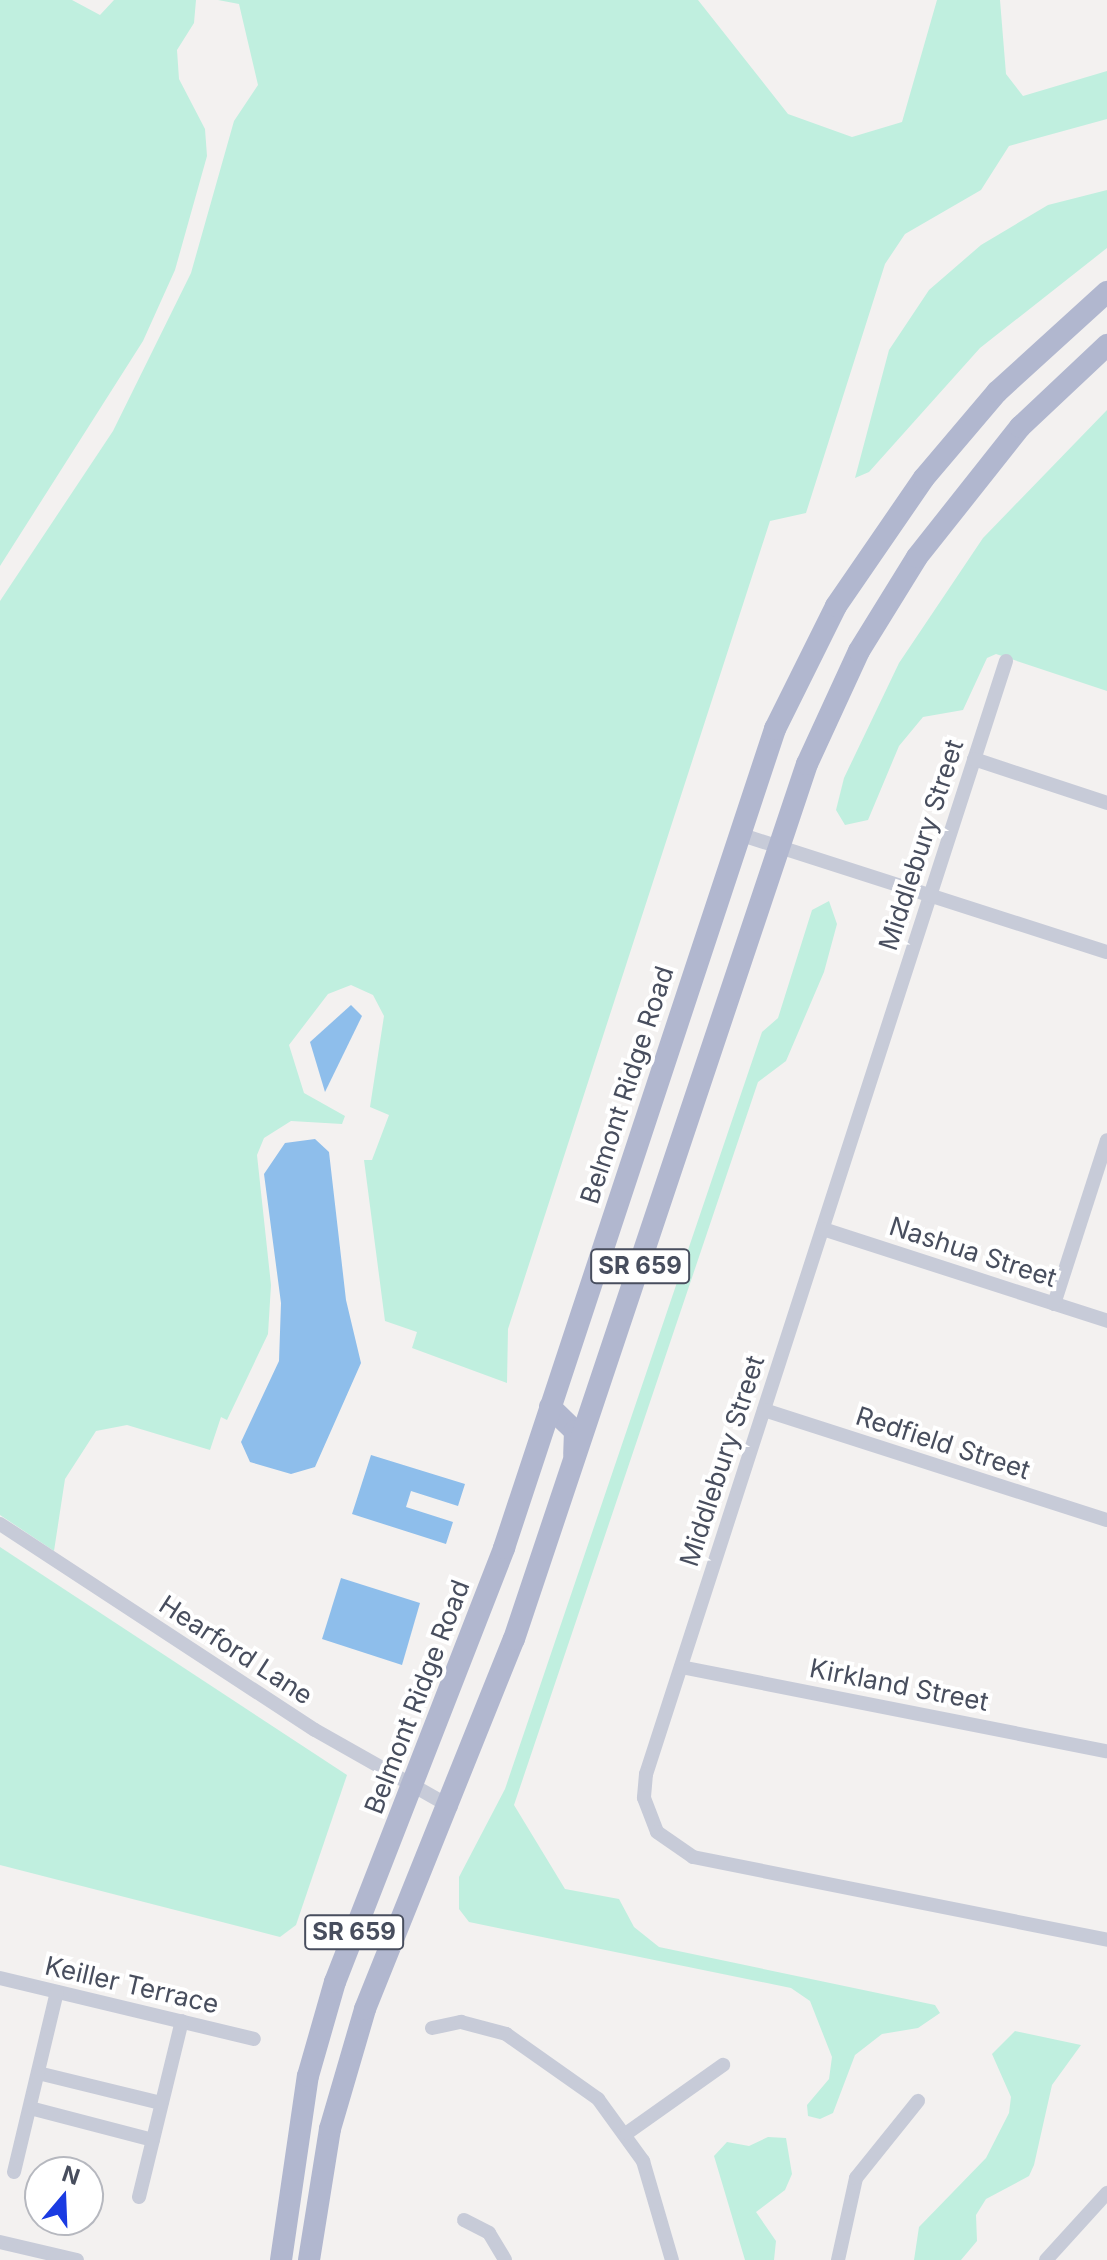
<!DOCTYPE html>
<html>
<head>
<meta charset="utf-8">
<style>
	body { margin:0 }
	#map { position:relative; width:1107px; height:2260px; overflow:hidden; background:#f3f1f0; font-family:Inter,sans-serif }
	div>[style] { position:absolute }
	.green>* { inset:0; background:#c0efdf }
	.water>* { inset:0; background:#8ebeeb }
	.street>* { height:14px; margin:-7px; padding:0 7px; transform-origin:7px; border-radius:7px; background:#c7cbd8 }
	.primary>* { height:22px; margin:-11px; padding:0 11px; transform-origin:11px; border-radius:11px; background:#b1b7cf }
	span { translate:-50% -50%; white-space:nowrap; text-align:center; line-height:1.15; -webkit-text-stroke:8px #fff; paint-order:stroke }
	.shield-label span { padding:2px 6px; background:#fff; border:2px solid; border-radius:6px; -webkit-text-stroke-width:0 }
	.shield-label { font-size:24px; color:#484e5e; font-weight:700 }
	.street-label { font-size:26px; color:#484e5e }
	.north { position:absolute; left:24px; top:2156px; width:80px; height:80px; box-sizing:border-box; background:#fff; border:2px solid #b6b8bf; border-radius:50%; rotate:19deg; font-size:22px; font-weight:700; line-height:32px; text-align:center; color:#484e5e }
	.north::after { content:''; display:block; margin:auto; width:28px; height:36px; background:#1b3be2; clip-path:polygon(50% 0,100% 100%,50% 72%,0 100%) }
</style>
</head>
<body>
<div id="map">
	<div class="green">
		<i style="clip-path:polygon(0 0,72px 0,100px 15px,114px 0,196px 0,194px 23px,177px 50px,179px 79px,205px 129px,207px 156px,175px 270px,143px 341px,0 566px)"></i>
		<i style="clip-path:polygon(218px 0,698px 0,788px 114px,852px 137px,902px 122px,937px 0,1000px 0,1006px 74px,1023px 96px,1107px 71px,1107px 119px,1009px 146px,981px 190px,905px 234px,885px 264px,806px 513px,770px 521px,508px 1329px,507px 1383px,412px 1348px,417px 1332px,385px 1321px,364px 1160px,372px 1160px,389px 1115px,370px 1107px,384px 1016px,373px 995px,351px 985px,328px 994px,289px 1045px,304px 1093px,345px 1116px,342px 1124px,291px 1121px,264px 1138px,257px 1155px,271px 1285px,268px 1334px,227px 1420px,221px 1417px,210px 1450px,127px 1425px,96px 1431px,65px 1479px,54px 1551px,0 1515px,0 601px,113px 431px,191px 273px,234px 121px,258px 85px,239px 4px)"></i>
		<i style="clip-path:polygon(1107px 190px,1107px 248px,980px 348px,869px 472px,855px 478px,889px 350px,929px 290px,981px 245px,1048px 205px)"></i>
		<i style="clip-path:polygon(1107px 410px,1107px 691px,996px 654px,987px 658px,963px 710px,923px 717px,899px 746px,868px 820px,845px 825px,836px 810px,844px 778px,899px 663px,983px 538px)"></i>
		<i style="clip-path:polygon(829px 901px,837px 924px,824px 972px,786px 1061px,758px 1082px,514px 1805px,565px 1889px,619px 1899px,634px 1927px,659px 1947px,935px 2005px,940px 2013px,918px 2028px,882px 2034px,855px 2055px,833px 2113px,820px 2119px,808px 2116px,807px 2105px,829px 2079px,832px 2057px,810px 2001px,791px 1988px,469px 1922px,459px 1909px,459px 1877px,505px 1789px,762px 1032px,778px 1018px,812px 910px)"></i>
		<i style="clip-path:polygon(0 1547px,347px 1775px,296px 1925px,280px 1937px,0 1865px)"></i>
		<i style="clip-path:polygon(1015px 2031px,1081px 2045px,1052px 2085px,1034px 2165px,1029px 2176px,986px 2199px,976px 2215px,977px 2241px,961px 2260px,914px 2260px,919px 2227px,986px 2158px,1009px 2113px,1011px 2097px,992px 2054px)"></i>
		<i style="clip-path:polygon(768px 2137px,786px 2138px,792px 2174px,785px 2190px,756px 2212px,776px 2241px,774px 2260px,745px 2260px,714px 2156px,727px 2142px,749px 2146px)"></i>
	</div>
	<div class="water">
		<i style="clip-path:polygon(351px 1005px,362px 1016px,325px 1092px,310px 1042px)"></i>
		<i style="clip-path:polygon(315px 1139px,329px 1152px,346px 1300px,361px 1363px,315px 1467px,291px 1474px,250px 1462px,241px 1442px,279px 1361px,281px 1303px,264px 1174px,285px 1143px)"></i>
		<i style="clip-path:polygon(371px 1455px,465px 1484px,458px 1506px,411px 1491px,406px 1507px,453px 1522px,446px 1544px,352px 1514px)"></i>
		<i style="clip-path:polygon(341px 1578px,420px 1603px,402px 1665px,322px 1639px)"></i>
	</div>
	<div class="street">
		<i style="left:1006px;top:661px;width:1170px;rotate:107.92deg"></i>
		<i style="left:646px;top:1774px;width:24px;rotate:95deg"></i>
		<i style="left:644px;top:1798px;width:36px;rotate:69deg"></i>
		<i style="left:657px;top:1832px;width:44px;rotate:34.8deg"></i>
		<i style="left:693px;top:1857px;width:422px;rotate:11.3deg"></i>
		<i style="left:974px;top:759px;width:140px;rotate:18.3deg"></i>
		<i style="left:739px;top:834px;width:386px;rotate:17.8deg"></i>
		<i style="left:823px;top:1229px;width:299px;rotate:17.9deg"></i>
		<i style="left:1054px;top:1304px;width:172px;rotate:-72.1deg"></i>
		<i style="left:764px;top:1410px;width:360px;rotate:17.8deg"></i>
		<i style="left:0;top:1524px;width:376px;rotate:33.2deg"></i>
		<i style="left:315px;top:1730px;width:156px;rotate:29.5deg"></i>
		<i style="left:681px;top:1667px;width:434px;rotate:11.2deg"></i>
		<i style="left:0;top:1978px;width:261px;rotate:13.5deg"></i>
		<i style="left:432px;top:2028px;width:30px;rotate:-12deg"></i>
		<i style="left:461px;top:2022px;width:47px;rotate:14.9deg"></i>
		<i style="left:506px;top:2034px;width:113px;rotate:35.2deg"></i>
		<i style="left:598px;top:2099px;width:77px;rotate:54deg"></i>
		<i style="left:643px;top:2161px;width:103px;rotate:73.7deg"></i>
		<i style="left:38px;top:2073px;width:127px;rotate:13.7deg"></i>
		<i style="left:30px;top:2108px;width:127px;rotate:14.6deg"></i>
		<i style="left:627px;top:2133px;width:118px;rotate:-35.3deg"></i>
		<i style="left:14px;top:2172px;width:185px;rotate:-76.6deg"></i>
		<i style="left:139px;top:2197px;width:181px;rotate:-76.3deg"></i>
		<i style="left:464px;top:2220px;width:28px;rotate:27deg"></i>
		<i style="left:489px;top:2233px;width:31px;rotate:59deg"></i>
		<i style="left:0;top:2242px;width:79px;rotate:13.2deg"></i>
		<i style="left:838px;top:2260px;width:84px;rotate:-77.6deg"></i>
		<i style="left:856px;top:2178px;width:99px;rotate:-51.2deg"></i>
		<i style="left:1046px;top:2260px;width:91px;rotate:-47.7deg"></i>
	</div>
	<div class="primary">
		<i style="left:550px;top:1407px;width:35px;rotate:44deg"></i>
		<i style="left:575px;top:1431px;width:23px;rotate:92deg"></i>
		<i style="left:281px;top:2260px;width:186px;rotate:-81.7deg"></i>
		<i style="left:308px;top:2076px;width:98px;rotate:-74deg"></i>
		<i style="left:335px;top:1982px;width:466px;rotate:-68.7deg"></i>
		<i style="left:504px;top:1548px;width:863px;rotate:-71.69deg"></i>
		<i style="left:775px;top:729px;width:137px;rotate:-63.6deg"></i>
		<i style="left:836px;top:606px;width:155px;rotate:-55.5deg"></i>
		<i style="left:924px;top:478px;width:113px;rotate:-49.7deg"></i>
		<i style="left:997px;top:392px;width:149px;rotate:-42.3deg"></i>
		<i style="left:309px;top:2260px;width:133px;rotate:-80.9deg"></i>
		<i style="left:330px;top:2129px;width:125px;rotate:-73.7deg"></i>
		<i style="left:365px;top:2009px;width:399px;rotate:-68.1deg"></i>
		<i style="left:514px;top:1639px;width:923px;rotate:-71.49deg"></i>
		<i style="left:807px;top:764px;width:124px;rotate:-65.3deg"></i>
		<i style="left:859px;top:651px;width:110px;rotate:-58.3deg"></i>
		<i style="left:917px;top:557px;width:166px;rotate:-51.6deg"></i>
		<i style="left:1020px;top:427px;width:120px;rotate:-43.3deg"></i>
	</div>
	<div class="shield-label">
		<span style="left:640px;top:1266px">SR 659</span>
		<span style="left:354px;top:1932px">SR 659</span>
	</div>
	<div class="street-label">
		<span style="left:921px;top:845px;rotate:-72deg">Middlebury Street</span>
		<span style="left:627px;top:1085px;rotate:-72deg">Belmont Ridge Road</span>
		<span style="left:973px;top:1252px;rotate:18deg">Nashua Street</span>
		<span style="left:943px;top:1443px;rotate:18deg">Redfield Street</span>
		<span style="left:722px;top:1461px;rotate:-72deg">Middlebury Street</span>
		<span style="left:236px;top:1650px;rotate:33deg">Hearford Lane</span>
		<span style="left:899px;top:1685px;rotate:11deg">Kirkland Street</span>
		<span style="left:417px;top:1697px;rotate:-69deg">Belmont Ridge Road</span>
		<span style="left:132px;top:1985px;rotate:13deg">Keiller Terrace</span>
	</div>
	<div class="north">N</div>
</div>
</body>
</html>
